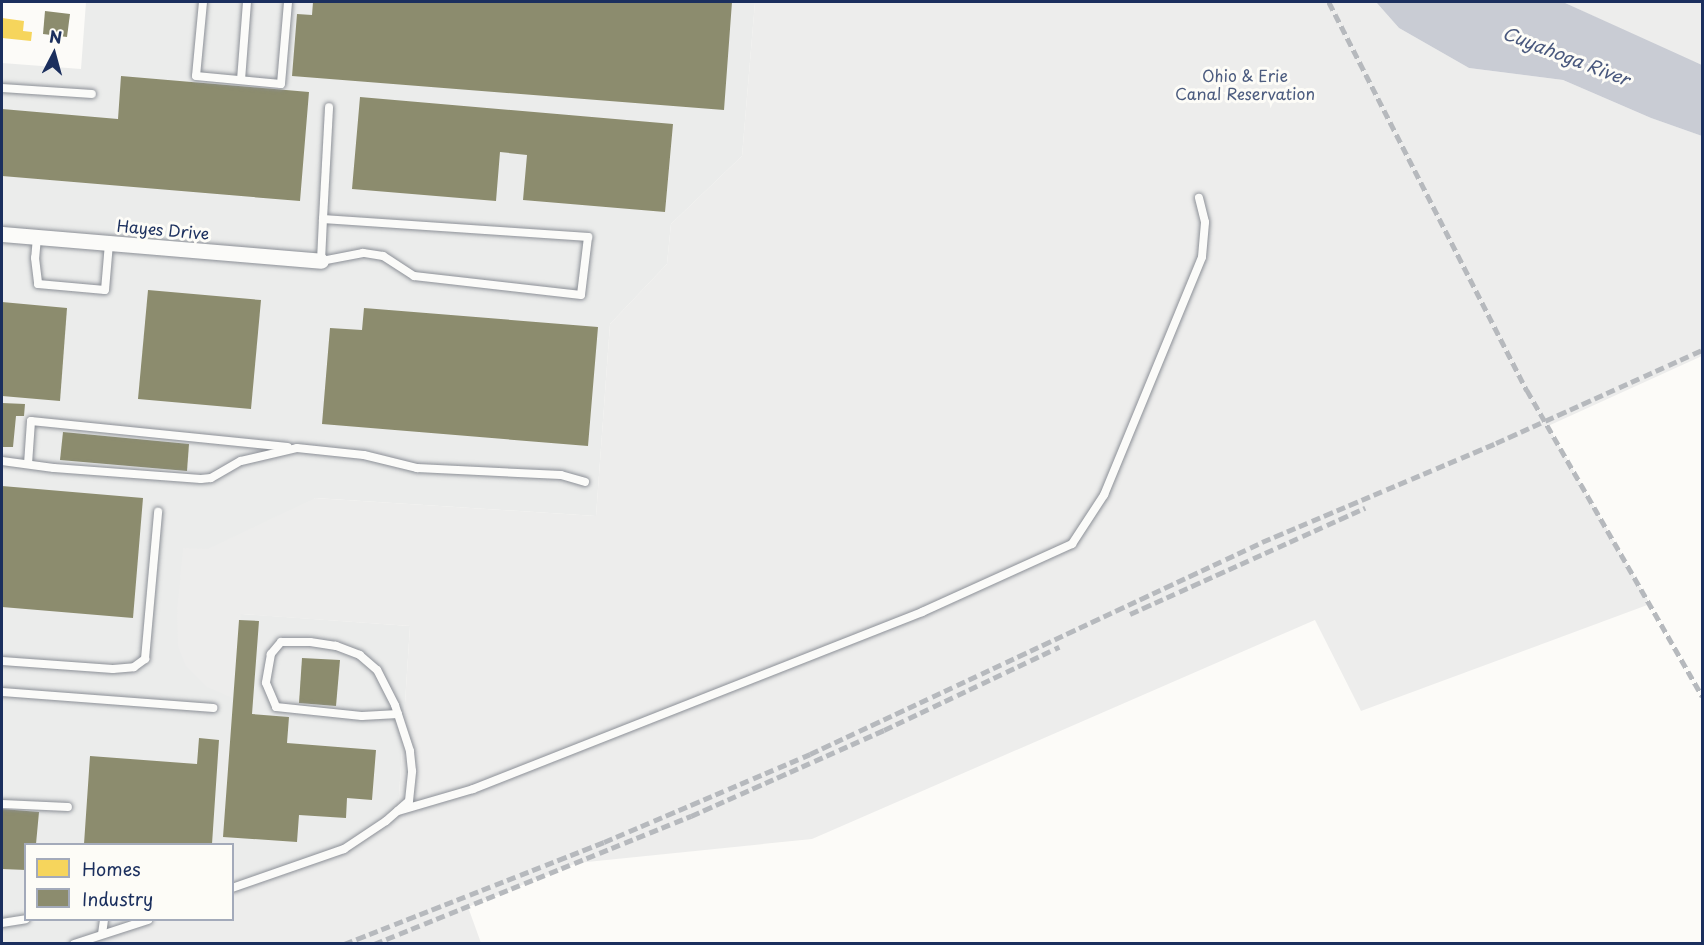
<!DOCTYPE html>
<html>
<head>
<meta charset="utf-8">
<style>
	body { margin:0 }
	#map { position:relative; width:1704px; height:945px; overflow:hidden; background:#fcfbf8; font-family:"Playpen Sans",sans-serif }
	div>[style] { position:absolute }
	.built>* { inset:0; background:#ebeceb }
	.green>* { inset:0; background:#ededec }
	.water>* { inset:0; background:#c9ccd4 }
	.homes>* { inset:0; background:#f6d55c }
	.industry>* { inset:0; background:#8c8c6e }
	.roads { filter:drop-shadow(0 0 2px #8c9097) drop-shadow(0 0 2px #8c9097) }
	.service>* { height:8px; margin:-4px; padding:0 4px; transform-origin:4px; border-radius:4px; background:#fbfbf9 }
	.minor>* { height:15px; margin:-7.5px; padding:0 7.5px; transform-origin:7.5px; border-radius:7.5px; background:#fbfbf9 }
	.rail>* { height:4.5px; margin-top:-2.25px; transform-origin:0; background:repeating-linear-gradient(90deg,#b6b9bd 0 9px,transparent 0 13.5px) }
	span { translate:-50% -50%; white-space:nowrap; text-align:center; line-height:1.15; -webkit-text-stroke:6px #fdfcf7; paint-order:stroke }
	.park-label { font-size:16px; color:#4c5c7f }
	.street-label { font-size:16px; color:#1b2f5e }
	.water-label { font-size:18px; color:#49587d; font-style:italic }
	.frame { position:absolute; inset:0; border:3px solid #1b2f5e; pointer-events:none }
	.legend { position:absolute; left:24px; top:843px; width:210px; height:78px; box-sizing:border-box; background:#fdfcf7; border:2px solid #a3aaba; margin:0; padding:8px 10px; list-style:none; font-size:18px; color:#1b2f5e }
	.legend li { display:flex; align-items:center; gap:12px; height:30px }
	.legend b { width:30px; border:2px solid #a3aaba }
	.north { position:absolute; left:24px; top:24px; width:60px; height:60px; -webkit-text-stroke:4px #fdfcf7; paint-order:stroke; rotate:6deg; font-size:16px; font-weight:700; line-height:24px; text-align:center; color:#1b2f5e }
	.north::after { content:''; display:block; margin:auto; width:21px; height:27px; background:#1b2f5e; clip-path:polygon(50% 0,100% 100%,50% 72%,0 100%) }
</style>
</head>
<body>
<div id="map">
	<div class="built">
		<i style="clip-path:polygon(86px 2px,755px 2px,742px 156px,671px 224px,667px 264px,610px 324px,596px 516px,315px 498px,202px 611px,410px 626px,398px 811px,344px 849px,233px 888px,232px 844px,26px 844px,26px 920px,148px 920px,74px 943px,2px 943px,2px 63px,81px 69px)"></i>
	</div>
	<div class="green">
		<i style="clip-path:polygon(755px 2px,1376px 2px,1399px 28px,1469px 68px,1563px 80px,1651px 118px,1702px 136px,1702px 356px,1548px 426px,1650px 604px,1361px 711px,1315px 620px,812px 839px,577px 863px,468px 907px,481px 943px,74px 944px,148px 920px,232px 920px,233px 888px,344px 849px,398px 811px,410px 626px,241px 614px,233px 698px,207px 687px,186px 666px,178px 646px,177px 612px,183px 548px,208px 549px,315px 498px,596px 516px,610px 324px,667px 264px,671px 224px,742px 156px)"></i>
		<i style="clip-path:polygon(1563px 2px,1702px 2px,1702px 65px,1673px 53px)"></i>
	</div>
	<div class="water">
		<i style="clip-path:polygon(1376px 2px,1563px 2px,1702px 65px,1702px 136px,1651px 118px,1563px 80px,1469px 68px,1399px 28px)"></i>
	</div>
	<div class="homes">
		<i style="clip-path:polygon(2px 18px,24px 21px,23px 31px,32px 32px,31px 41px,2px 38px)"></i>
	</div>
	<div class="industry">
		<i style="clip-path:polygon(313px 2px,732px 2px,724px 110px,292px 76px,297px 14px,312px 15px)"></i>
		<i style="clip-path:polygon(45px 11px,70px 14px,67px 37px,43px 34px)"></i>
		<i style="clip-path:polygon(121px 76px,309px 92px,300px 201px,2px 176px,2px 109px,118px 119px)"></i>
		<i style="clip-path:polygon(360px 97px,673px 124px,665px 212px,523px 200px,527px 155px,500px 152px,496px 201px,352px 189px)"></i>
		<i style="clip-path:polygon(148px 290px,261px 300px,251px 409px,138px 399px)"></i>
		<i style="clip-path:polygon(2px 302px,67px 308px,60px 401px,2px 396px)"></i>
		<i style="clip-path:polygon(364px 308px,598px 327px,588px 446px,322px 424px,330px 328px,362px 330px)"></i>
		<i style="clip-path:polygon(2px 403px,25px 404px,24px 416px,16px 416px,13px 447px,2px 447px)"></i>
		<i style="clip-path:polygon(63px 432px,189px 444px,187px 471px,60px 460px)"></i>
		<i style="clip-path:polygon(2px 486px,143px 498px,133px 618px,2px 607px)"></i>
		<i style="clip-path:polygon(239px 620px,259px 621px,252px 714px,289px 717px,287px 743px,376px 750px,372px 800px,347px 798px,346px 818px,299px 815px,297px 842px,223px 837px)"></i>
		<i style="clip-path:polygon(302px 658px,340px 660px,336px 706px,299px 703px)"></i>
		<i style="clip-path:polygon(199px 738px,219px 740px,212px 844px,84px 844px,90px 756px,197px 764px)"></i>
		<i style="clip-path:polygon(2px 809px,39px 812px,36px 844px,26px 844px,26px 870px,2px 869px)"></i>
	</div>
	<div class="roads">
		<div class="service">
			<i style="left:203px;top:2px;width:74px;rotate:95.4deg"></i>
			<i style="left:196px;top:76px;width:85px;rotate:5.4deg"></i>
			<i style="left:281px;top:84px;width:82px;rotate:-85.1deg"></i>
			<i style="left:241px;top:80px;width:78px;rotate:-85.6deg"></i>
			<i style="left:2px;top:88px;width:90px;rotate:3.8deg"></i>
			<i style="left:323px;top:219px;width:266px;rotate:3.9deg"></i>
			<i style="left:588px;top:237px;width:58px;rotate:96.9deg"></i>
			<i style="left:581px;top:295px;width:168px;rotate:-173.5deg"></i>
			<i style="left:414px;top:276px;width:37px;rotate:-147deg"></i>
			<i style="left:383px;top:256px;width:20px;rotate:-171deg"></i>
			<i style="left:363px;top:253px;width:43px;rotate:169.2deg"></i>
			<i style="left:321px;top:261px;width:42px;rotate:-87.3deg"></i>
			<i style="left:323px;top:219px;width:112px;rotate:-86.9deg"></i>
			<i style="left:37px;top:237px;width:21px;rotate:95deg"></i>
			<i style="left:35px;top:258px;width:26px;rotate:83deg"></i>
			<i style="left:38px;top:284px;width:67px;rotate:5.1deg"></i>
			<i style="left:105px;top:290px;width:47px;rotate:-85.1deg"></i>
			<i style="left:2px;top:461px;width:52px;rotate:7.7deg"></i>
			<i style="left:54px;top:468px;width:147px;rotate:4.3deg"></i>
			<i style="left:201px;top:479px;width:10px;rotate:-6deg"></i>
			<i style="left:211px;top:478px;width:34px;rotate:-30deg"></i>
			<i style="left:241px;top:461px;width:57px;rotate:-13.1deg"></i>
			<i style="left:297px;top:448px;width:67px;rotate:6deg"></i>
			<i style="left:364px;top:455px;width:55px;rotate:13.8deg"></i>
			<i style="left:417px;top:468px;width:144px;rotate:2.8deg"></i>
			<i style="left:561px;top:475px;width:25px;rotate:16deg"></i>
			<i style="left:28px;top:464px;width:43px;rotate:-86deg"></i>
			<i style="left:31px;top:421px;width:258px;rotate:5.8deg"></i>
			<i style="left:2px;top:661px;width:111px;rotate:4.1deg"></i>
			<i style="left:113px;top:669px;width:21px;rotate:-5deg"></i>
			<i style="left:134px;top:667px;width:14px;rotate:-36deg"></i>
			<i style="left:145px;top:659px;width:148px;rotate:-84.9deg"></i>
			<i style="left:2px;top:692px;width:212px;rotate:4.3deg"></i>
			<i style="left:2px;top:804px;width:66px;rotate:2.6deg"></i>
			<i style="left:398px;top:811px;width:78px;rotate:-16.3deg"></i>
			<i style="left:473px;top:789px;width:483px;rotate:-21.5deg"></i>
			<i style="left:922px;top:612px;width:165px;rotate:-24.4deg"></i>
			<i style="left:1072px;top:544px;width:59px;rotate:-56.9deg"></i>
			<i style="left:1104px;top:495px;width:257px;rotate:-67.6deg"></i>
			<i style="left:1202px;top:257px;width:35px;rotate:-85deg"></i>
			<i style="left:1205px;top:222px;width:25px;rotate:-104deg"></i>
			<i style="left:232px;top:888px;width:119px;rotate:-19.2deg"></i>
			<i style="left:344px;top:849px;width:50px;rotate:-33.7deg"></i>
			<i style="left:386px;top:821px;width:30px;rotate:-41deg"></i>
			<i style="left:409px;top:801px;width:30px;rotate:-84deg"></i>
			<i style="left:412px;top:771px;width:20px;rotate:-96deg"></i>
			<i style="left:410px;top:751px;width:48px;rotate:-108.1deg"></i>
			<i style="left:395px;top:705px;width:39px;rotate:-117deg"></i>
			<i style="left:377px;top:670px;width:23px;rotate:-139deg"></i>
			<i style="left:360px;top:655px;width:26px;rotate:-159deg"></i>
			<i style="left:336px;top:646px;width:26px;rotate:-171deg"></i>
			<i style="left:310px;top:642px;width:29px;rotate:180deg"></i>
			<i style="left:281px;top:642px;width:16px;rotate:130deg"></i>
			<i style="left:271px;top:654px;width:29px;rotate:100deg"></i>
			<i style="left:266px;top:683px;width:26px;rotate:67deg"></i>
			<i style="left:276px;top:707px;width:86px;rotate:6deg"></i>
			<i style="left:362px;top:716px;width:36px;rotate:-3deg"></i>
			<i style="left:2px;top:923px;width:24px;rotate:-9deg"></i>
			<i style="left:102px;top:934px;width:14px;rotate:-82deg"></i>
			<i style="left:74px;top:944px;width:78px;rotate:-18deg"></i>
		</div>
		<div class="minor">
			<i style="left:2px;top:234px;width:320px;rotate:4.8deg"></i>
		</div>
	</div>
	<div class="rail">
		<i style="left:1329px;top:2px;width:436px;rotate:63deg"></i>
		<i style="left:1527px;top:390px;width:353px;rotate:60.2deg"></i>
		<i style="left:1130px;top:614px;width:258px;rotate:-24.3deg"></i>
		<i style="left:344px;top:944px;width:279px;rotate:-21.4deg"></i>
		<i style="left:604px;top:842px;width:224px;rotate:-23.1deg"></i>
		<i style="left:810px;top:754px;width:499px;rotate:-25.1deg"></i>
		<i style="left:1262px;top:542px;width:254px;rotate:-22.9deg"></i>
		<i style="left:1496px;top:443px;width:226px;rotate:-24.3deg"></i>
		<i style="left:374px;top:944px;width:342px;rotate:-22deg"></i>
		<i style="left:691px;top:816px;width:211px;rotate:-24deg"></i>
		<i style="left:884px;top:730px;width:194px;rotate:-25.4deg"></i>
	</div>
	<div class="park-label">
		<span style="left:1245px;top:84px">Ohio &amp; Erie<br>Canal Reservation</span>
	</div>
	<div class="street-label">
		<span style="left:163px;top:229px;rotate:5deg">Hayes Drive</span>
	</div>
	<div class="water-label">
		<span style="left:1566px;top:56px;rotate:21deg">Cuyahoga River</span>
	</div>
	<div class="frame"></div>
	<ul class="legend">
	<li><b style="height:16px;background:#f6d55c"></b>Homes</li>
	<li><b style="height:16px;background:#8c8c6e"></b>Industry</li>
	</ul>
	<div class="north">N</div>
</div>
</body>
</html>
